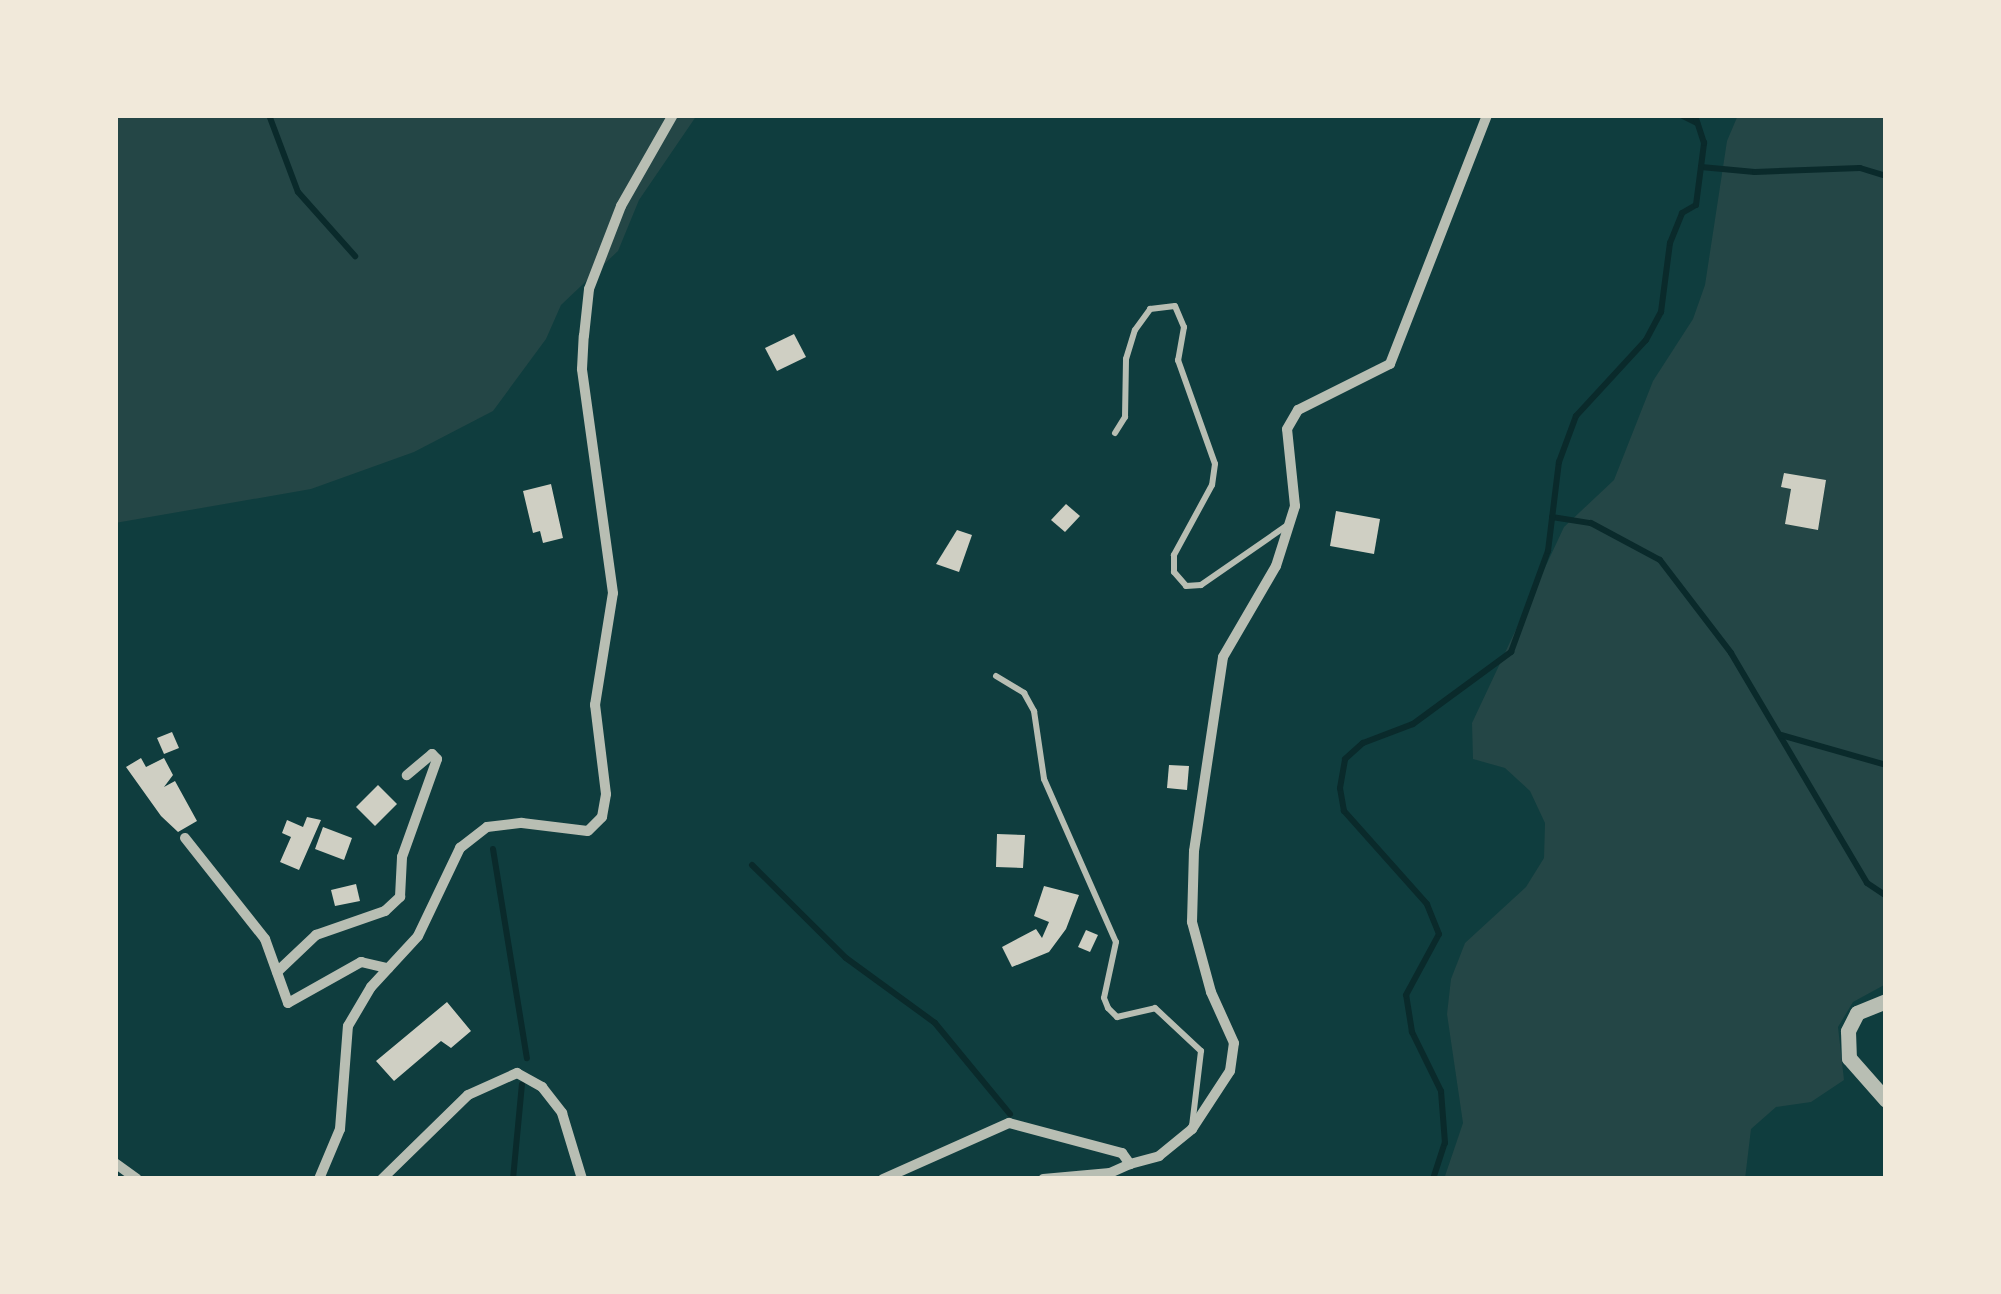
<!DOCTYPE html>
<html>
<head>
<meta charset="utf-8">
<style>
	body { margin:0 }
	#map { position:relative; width:2001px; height:1294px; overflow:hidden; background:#0f3d3e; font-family:Karla,sans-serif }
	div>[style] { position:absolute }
	.green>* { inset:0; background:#244646 }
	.stream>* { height:6px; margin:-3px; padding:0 3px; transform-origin:3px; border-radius:3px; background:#0a2a2b }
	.building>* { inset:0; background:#cfcfc3 }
	.service>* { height:6px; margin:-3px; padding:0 3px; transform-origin:3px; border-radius:3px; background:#b8beb3 }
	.minor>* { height:10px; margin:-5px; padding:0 5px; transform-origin:5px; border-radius:5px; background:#b8beb3 }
	.tertiary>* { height:15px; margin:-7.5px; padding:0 7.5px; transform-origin:7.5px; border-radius:7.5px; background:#b8beb3 }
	span { translate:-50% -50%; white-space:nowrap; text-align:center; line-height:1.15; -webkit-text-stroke:8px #f1e9da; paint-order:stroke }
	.frame { position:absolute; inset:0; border:118px solid #f1e9da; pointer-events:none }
</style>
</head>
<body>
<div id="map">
	<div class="green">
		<i style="clip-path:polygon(115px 115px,697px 115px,639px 200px,618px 251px,561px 305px,546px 339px,493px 411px,414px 452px,311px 489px,115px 523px)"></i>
		<i style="clip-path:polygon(1738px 115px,1886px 115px,1886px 984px,1853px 1002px,1838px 1027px,1844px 1080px,1811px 1102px,1776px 1107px,1751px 1129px,1745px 1179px,1444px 1179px,1463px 1123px,1447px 1014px,1451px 979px,1465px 943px,1526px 887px,1544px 858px,1545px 823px,1530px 791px,1505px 768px,1473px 759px,1472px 723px,1564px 527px,1614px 480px,1653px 381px,1693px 319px,1705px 285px,1727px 141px)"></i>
	</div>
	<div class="stream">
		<i style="left:269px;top:115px;width:82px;rotate:69.4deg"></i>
		<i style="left:298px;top:192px;width:86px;rotate:48.3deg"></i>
		<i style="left:1681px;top:115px;width:18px;rotate:27deg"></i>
		<i style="left:1701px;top:167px;width:54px;rotate:5.3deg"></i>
		<i style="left:1755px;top:172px;width:105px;rotate:-2.2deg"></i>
		<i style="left:1860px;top:168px;width:27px;rotate:17deg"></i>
		<i style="left:1552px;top:517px;width:39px;rotate:9deg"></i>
		<i style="left:1591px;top:523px;width:78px;rotate:28.2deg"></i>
		<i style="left:1660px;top:560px;width:117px;rotate:52.6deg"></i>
		<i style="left:1731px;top:653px;width:267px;rotate:59.4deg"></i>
		<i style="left:1867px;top:883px;width:23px;rotate:34deg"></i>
		<i style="left:1781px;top:735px;width:109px;rotate:15.9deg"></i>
		<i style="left:493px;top:849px;width:212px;rotate:80.8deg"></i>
		<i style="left:752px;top:865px;width:132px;rotate:44.7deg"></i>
		<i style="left:846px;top:958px;width:110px;rotate:36.1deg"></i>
		<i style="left:935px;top:1023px;width:118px;rotate:50.5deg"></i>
		<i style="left:513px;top:1179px;width:95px;rotate:-84.6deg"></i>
		<i style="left:1433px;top:1179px;width:38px;rotate:-72deg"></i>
		<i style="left:1445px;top:1143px;width:52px;rotate:-94.4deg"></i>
		<i style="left:1441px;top:1091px;width:66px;rotate:-116.2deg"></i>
		<i style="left:1412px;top:1032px;width:37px;rotate:-99deg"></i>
		<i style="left:1406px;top:995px;width:69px;rotate:-61.6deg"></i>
		<i style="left:1439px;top:934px;width:32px;rotate:-112deg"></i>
		<i style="left:1427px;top:904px;width:125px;rotate:-131.7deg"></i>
		<i style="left:1344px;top:811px;width:23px;rotate:-100deg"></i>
		<i style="left:1340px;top:788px;width:29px;rotate:-80deg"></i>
		<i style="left:1345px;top:759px;width:24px;rotate:-42deg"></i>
		<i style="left:1363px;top:743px;width:53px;rotate:-20.8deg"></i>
		<i style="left:1413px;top:724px;width:122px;rotate:-36.3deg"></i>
		<i style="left:1511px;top:652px;width:108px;rotate:-69.9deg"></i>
		<i style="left:1548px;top:551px;width:90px;rotate:-83deg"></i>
		<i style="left:1559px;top:462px;width:49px;rotate:-69.7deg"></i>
		<i style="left:1576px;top:416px;width:103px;rotate:-47.4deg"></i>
		<i style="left:1646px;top:340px;width:32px;rotate:-62deg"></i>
		<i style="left:1661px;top:312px;width:70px;rotate:-82.6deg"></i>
		<i style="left:1670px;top:243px;width:32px;rotate:-68deg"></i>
		<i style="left:1682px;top:213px;width:16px;rotate:-30deg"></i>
		<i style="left:1696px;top:205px;width:63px;rotate:-82.6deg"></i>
		<i style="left:1704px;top:143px;width:29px;rotate:-108deg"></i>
	</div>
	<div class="building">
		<i style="clip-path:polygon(794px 334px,806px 357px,777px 371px,765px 348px)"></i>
		<i style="clip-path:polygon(1784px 473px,1826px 480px,1818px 530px,1785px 524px,1791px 489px,1781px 487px)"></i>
		<i style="clip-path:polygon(551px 484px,563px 538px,543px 543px,540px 531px,533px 533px,523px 491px)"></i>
		<i style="clip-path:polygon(1066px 504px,1080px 516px,1065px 532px,1051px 520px)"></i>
		<i style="clip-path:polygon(1336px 511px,1380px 519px,1374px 554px,1330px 546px)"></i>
		<i style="clip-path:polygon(957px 530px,972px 535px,959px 572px,936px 564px)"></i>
		<i style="clip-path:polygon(172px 732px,179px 748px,164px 754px,157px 738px)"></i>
		<i style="clip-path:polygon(141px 758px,146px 767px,164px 758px,173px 775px,164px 787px,175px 781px,197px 821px,178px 832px,161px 816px,126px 767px)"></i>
		<i style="clip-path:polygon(1169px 765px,1189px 766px,1187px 790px,1167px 788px)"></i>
		<i style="clip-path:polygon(378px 785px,397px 804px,375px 826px,356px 807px)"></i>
		<i style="clip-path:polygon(307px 817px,321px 820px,299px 870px,280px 862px,291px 837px,282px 833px,287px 820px,303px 827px)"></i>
		<i style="clip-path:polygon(323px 827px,352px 838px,344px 860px,315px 849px)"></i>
		<i style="clip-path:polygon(997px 834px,1025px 835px,1023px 868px,996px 867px)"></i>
		<i style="clip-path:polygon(356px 884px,360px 901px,335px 906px,331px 890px)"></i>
		<i style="clip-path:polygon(1044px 886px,1079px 895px,1066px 929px,1049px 952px,1012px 967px,1002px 947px,1036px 929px,1042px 938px,1049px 922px,1034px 916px)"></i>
		<i style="clip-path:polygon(1086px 930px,1098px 935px,1090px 952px,1078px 947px)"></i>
		<i style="clip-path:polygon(447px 1002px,471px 1031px,451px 1048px,441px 1041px,394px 1081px,376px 1061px)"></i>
	</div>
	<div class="service">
		<i style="left:1115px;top:433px;width:19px;rotate:-58deg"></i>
		<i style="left:1125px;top:417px;width:58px;rotate:-89deg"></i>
		<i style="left:1126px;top:359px;width:30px;rotate:-73deg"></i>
		<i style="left:1135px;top:330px;width:26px;rotate:-54deg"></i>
		<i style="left:1150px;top:309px;width:25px;rotate:-7deg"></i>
		<i style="left:1175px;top:306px;width:23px;rotate:67deg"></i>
		<i style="left:1184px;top:327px;width:34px;rotate:100deg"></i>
		<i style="left:1178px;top:360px;width:110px;rotate:70.4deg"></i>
		<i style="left:1215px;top:464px;width:21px;rotate:98deg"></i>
		<i style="left:1212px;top:485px;width:80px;rotate:118.5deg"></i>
		<i style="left:1174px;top:555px;width:17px;rotate:90deg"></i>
		<i style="left:1174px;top:572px;width:18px;rotate:49deg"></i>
		<i style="left:1186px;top:586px;width:15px;rotate:-4deg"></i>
		<i style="left:1201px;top:585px;width:107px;rotate:-34.7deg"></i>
		<i style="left:996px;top:676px;width:33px;rotate:31deg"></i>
		<i style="left:1024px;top:693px;width:21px;rotate:61deg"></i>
		<i style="left:1034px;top:711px;width:69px;rotate:81.6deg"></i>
		<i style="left:1044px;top:779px;width:178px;rotate:66.2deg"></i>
		<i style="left:1116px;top:942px;width:57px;rotate:102.1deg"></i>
		<i style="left:1104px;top:998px;width:11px;rotate:68deg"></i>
		<i style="left:1108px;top:1008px;width:13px;rotate:45deg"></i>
		<i style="left:1117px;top:1017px;width:39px;rotate:-13deg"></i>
		<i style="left:1155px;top:1008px;width:63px;rotate:43.1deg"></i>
		<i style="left:1201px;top:1051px;width:77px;rotate:96.8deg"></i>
	</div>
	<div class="minor">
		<i style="left:185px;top:838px;width:129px;rotate:51.6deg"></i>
		<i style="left:265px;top:939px;width:68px;rotate:70.2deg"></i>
		<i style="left:288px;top:1003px;width:84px;rotate:-29.3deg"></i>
		<i style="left:361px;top:962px;width:28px;rotate:13deg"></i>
		<i style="left:277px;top:972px;width:54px;rotate:-43.5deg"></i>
		<i style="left:316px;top:935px;width:73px;rotate:-19.2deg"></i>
		<i style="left:385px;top:911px;width:21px;rotate:-43deg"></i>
		<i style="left:400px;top:897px;width:40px;rotate:-87.1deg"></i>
		<i style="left:402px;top:857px;width:104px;rotate:-70.3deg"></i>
		<i style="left:437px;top:759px;width:7px;rotate:-135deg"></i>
		<i style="left:432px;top:754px;width:33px;rotate:140deg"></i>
		<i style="left:115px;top:1163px;width:27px;rotate:36deg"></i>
		<i style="left:1130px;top:1164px;width:30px;rotate:-15deg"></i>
		<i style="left:1159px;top:1156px;width:43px;rotate:-39.3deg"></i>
		<i style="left:1192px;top:1129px;width:69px;rotate:-56.8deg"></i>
		<i style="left:1230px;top:1071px;width:28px;rotate:-82deg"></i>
		<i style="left:1234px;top:1043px;width:56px;rotate:-114.3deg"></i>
		<i style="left:1211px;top:992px;width:73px;rotate:-105.2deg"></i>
		<i style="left:1192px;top:922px;width:71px;rotate:-88.4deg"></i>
		<i style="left:1194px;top:851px;width:196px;rotate:-81.5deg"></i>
		<i style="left:1223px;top:657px;width:105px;rotate:-59.8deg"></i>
		<i style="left:1276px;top:566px;width:63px;rotate:-72.4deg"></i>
		<i style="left:1295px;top:506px;width:77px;rotate:-95.9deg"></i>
		<i style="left:1287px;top:429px;width:22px;rotate:-60deg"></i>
		<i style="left:1298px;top:410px;width:103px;rotate:-26.6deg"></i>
		<i style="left:1390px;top:364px;width:267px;rotate:-68.7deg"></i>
		<i style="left:319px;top:1179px;width:54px;rotate:-67.2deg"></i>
		<i style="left:340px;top:1129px;width:103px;rotate:-85.6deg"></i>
		<i style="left:348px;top:1026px;width:45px;rotate:-59.5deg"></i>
		<i style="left:371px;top:987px;width:69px;rotate:-47.3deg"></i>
		<i style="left:418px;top:936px;width:98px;rotate:-64.5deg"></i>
		<i style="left:460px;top:848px;width:34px;rotate:-38deg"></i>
		<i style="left:487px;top:827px;width:35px;rotate:-7deg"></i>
		<i style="left:522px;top:823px;width:66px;rotate:6.9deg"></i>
		<i style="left:588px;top:831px;width:20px;rotate:-45deg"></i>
		<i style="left:602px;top:817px;width:23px;rotate:-80deg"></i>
		<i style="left:606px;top:794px;width:90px;rotate:-97deg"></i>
		<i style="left:595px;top:705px;width:113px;rotate:-80.9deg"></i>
		<i style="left:613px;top:593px;width:226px;rotate:-97.9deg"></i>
		<i style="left:582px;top:369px;width:33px;rotate:-87deg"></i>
		<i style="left:584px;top:336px;width:47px;rotate:-83.9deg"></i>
		<i style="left:589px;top:289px;width:89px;rotate:-68.9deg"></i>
		<i style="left:621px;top:206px;width:105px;rotate:-60.3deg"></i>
		<i style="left:382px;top:1179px;width:120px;rotate:-44.3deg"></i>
		<i style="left:468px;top:1095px;width:54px;rotate:-24.2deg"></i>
		<i style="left:517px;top:1073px;width:29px;rotate:29deg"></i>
		<i style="left:542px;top:1087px;width:33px;rotate:52deg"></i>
		<i style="left:562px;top:1113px;width:69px;rotate:73.1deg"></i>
		<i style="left:883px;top:1179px;width:138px;rotate:-24deg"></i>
		<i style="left:1009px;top:1123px;width:117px;rotate:14.9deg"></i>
		<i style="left:1122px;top:1153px;width:14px;rotate:54deg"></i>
		<i style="left:1130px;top:1164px;width:22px;rotate:156deg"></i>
		<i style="left:1110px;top:1173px;width:67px;rotate:174.9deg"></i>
	</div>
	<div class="tertiary">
		<i style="left:1886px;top:1001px;width:31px;rotate:158deg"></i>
		<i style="left:1857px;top:1013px;width:20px;rotate:117deg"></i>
		<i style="left:1848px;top:1031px;width:27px;rotate:88deg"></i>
		<i style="left:1849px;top:1058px;width:56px;rotate:48.6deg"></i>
	</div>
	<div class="frame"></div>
</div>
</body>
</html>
